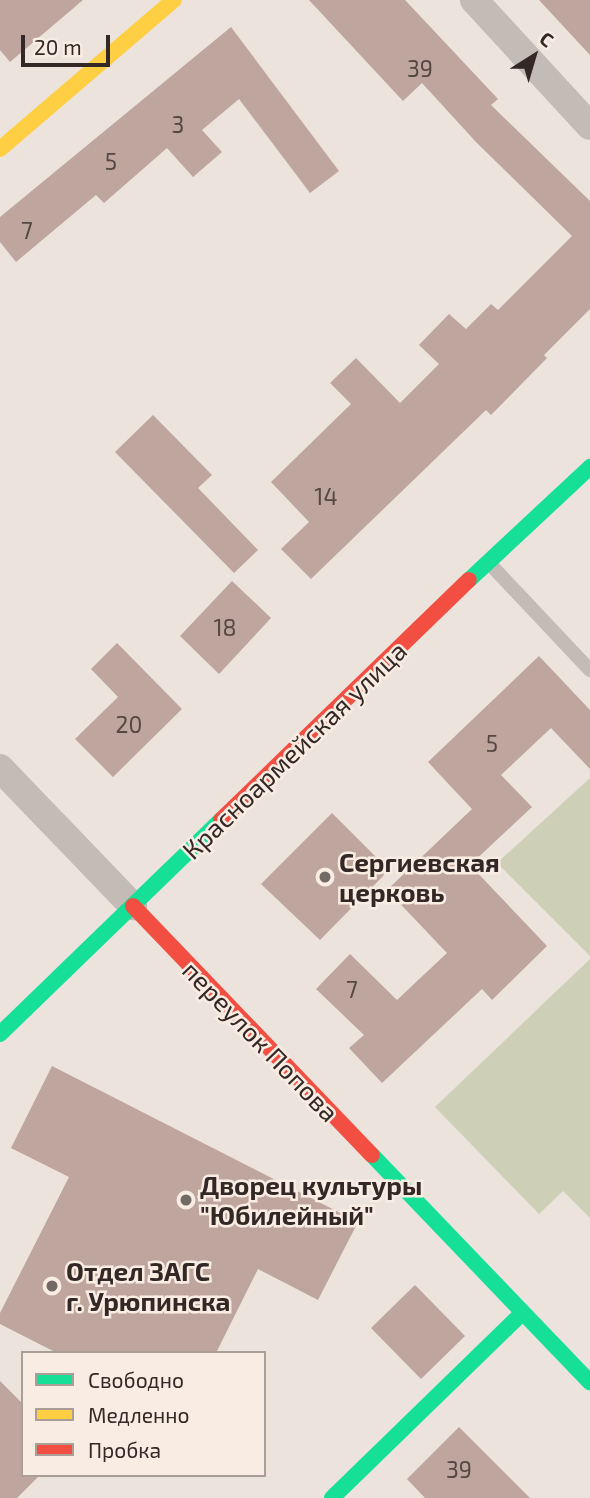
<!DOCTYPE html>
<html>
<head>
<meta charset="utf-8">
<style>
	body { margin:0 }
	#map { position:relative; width:590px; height:1498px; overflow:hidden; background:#ebe3dc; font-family:"Exo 2",sans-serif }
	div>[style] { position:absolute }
	.green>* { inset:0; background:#cdd0b6 }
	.building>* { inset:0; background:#bea59d }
	.lane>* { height:14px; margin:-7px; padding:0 7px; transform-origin:7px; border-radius:7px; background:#c3bbb6 }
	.street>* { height:28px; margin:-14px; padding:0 14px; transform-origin:14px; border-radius:14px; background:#c3bbb6 }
	.fast>* { height:16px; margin:-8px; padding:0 8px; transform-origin:8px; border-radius:8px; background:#16e098 }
	.slow>* { height:16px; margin:-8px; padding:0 8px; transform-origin:8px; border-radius:8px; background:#ffcf43 }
	.jam>* { height:16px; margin:-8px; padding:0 8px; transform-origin:8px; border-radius:8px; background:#f24e42 }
	.dots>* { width:19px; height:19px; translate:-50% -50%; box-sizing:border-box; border:4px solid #f9ece2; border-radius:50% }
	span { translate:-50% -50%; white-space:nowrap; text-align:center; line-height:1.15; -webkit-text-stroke:5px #f9ece2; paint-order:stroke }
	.number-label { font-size:23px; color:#564743 }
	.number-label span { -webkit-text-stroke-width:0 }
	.street-label { font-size:26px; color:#332825 }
	.poi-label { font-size:26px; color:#332825; font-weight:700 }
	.left { translate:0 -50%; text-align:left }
	.legend { position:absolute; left:21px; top:1351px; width:245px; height:126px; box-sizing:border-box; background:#f9ece2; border:2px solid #aa9e96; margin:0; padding:9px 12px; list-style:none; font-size:21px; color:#332825 }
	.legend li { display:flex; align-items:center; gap:14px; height:35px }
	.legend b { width:35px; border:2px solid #aa9e96 }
	.north { position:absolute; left:499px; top:21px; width:70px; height:70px; -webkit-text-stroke:5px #f9ece2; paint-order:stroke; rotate:37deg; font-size:19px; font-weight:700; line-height:28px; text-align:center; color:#332825 }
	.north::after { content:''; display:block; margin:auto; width:24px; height:32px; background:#332825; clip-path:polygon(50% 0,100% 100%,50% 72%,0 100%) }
	.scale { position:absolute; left:21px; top:35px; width:89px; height:32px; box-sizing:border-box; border:4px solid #332825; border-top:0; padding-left:9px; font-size:21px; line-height:24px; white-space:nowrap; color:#332825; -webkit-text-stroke:5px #f9ece2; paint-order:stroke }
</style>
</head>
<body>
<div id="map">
	<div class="green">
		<i style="clip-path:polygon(590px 778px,590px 956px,497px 863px)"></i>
		<i style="clip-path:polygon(590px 959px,590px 1218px,563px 1191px,539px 1214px,435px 1107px)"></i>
	</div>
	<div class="building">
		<i style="clip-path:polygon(0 0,83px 0,10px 62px,0 50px)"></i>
		<i style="clip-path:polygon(309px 0,405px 0,498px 99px,491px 105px,590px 201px,590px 309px,544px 355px,547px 358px,491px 415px,486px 410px,311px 579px,281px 549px,309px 522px,271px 482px,351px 404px,330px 383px,356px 358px,400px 403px,439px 364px,419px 345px,449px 314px,466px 329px,491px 304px,498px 310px,572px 236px,476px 142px,422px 83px,403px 101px)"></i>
		<i style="clip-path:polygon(539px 0,590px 0,590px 55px)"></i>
		<i style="clip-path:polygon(231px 27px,339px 171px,310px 193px,239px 99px,202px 130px,222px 152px,193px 177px,167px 148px,104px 203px,96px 195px,16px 262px,0 242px,0 217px)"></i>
		<i style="clip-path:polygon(153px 415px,212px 475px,198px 488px,258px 550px,234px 573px,115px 452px)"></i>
		<i style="clip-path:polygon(232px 581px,271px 618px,219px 674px,180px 636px)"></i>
		<i style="clip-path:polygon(117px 643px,182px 709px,113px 777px,75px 739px,118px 697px,91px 669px)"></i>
		<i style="clip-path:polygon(539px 656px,590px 710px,590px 769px,551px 728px,501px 775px,532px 807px,470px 865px,547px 946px,492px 1000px,482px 989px,382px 1083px,349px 1048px,364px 1035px,316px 989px,350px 954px,397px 1000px,447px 953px,387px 890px,472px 809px,428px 762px)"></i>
		<i style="clip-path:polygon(332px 813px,389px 870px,320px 940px,261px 884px)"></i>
		<i style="clip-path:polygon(52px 1066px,358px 1222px,318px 1300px,258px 1269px,216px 1353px,57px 1353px,0 1324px,0 1313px,69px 1177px,11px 1148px)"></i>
		<i style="clip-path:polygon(415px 1285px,465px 1336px,421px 1379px,371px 1328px)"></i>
		<i style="clip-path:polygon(0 1381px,23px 1404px,23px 1475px,40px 1475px,17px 1498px,0 1498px)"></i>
		<i style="clip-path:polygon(459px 1427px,530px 1498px,425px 1498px,407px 1479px)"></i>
	</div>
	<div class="lane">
		<i style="left:490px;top:564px;width:146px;rotate:46.7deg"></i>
	</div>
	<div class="street">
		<i style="left:474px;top:0;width:171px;rotate:47.4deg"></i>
		<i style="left:0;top:768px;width:192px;rotate:46.1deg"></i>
	</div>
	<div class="fast">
		<i style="left:469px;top:580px;width:166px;rotate:-43deg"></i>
		<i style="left:0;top:1034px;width:308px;rotate:-44.1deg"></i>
		<i style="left:372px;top:1155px;width:315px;rotate:46.2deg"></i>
		<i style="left:332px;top:1498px;width:265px;rotate:-44.2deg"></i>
	</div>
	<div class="slow">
		<i style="left:0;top:149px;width:229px;rotate:-40.6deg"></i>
	</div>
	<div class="jam">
		<i style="left:221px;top:820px;width:345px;rotate:-44.1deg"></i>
		<i style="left:133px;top:906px;width:345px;rotate:46.2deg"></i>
	</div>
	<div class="dots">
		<i style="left:325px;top:877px;background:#736965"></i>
		<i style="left:186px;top:1200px;background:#736965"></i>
		<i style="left:52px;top:1286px;background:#736965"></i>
	</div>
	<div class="number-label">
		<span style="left:420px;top:68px">39</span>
		<span style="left:178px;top:124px">3</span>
		<span style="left:111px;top:161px">5</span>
		<span style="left:27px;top:230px">7</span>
		<span style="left:326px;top:496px">14</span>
		<span style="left:225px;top:627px">18</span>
		<span style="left:129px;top:724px">20</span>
		<span style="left:492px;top:743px">5</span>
		<span style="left:352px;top:989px">7</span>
		<span style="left:459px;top:1469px">39</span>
	</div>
	<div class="street-label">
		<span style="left:294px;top:750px;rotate:-44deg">Красноармейская улица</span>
		<span style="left:261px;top:1041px;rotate:46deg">переулок Попова</span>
	</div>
	<div class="poi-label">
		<span class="left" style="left:339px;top:877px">Сергиевская<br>церковь</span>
		<span class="left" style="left:200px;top:1200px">Дворец культуры<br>"Юбилейный"</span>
		<span class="left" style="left:66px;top:1286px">Отдел ЗАГС<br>г. Урюпинска</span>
	</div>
	<ul class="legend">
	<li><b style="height:9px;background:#16e098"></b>Свободно</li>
	<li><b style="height:9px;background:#ffcf43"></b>Медленно</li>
	<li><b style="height:9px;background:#f24e42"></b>Пробка</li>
	</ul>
	<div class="north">С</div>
	<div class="scale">20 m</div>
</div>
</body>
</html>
